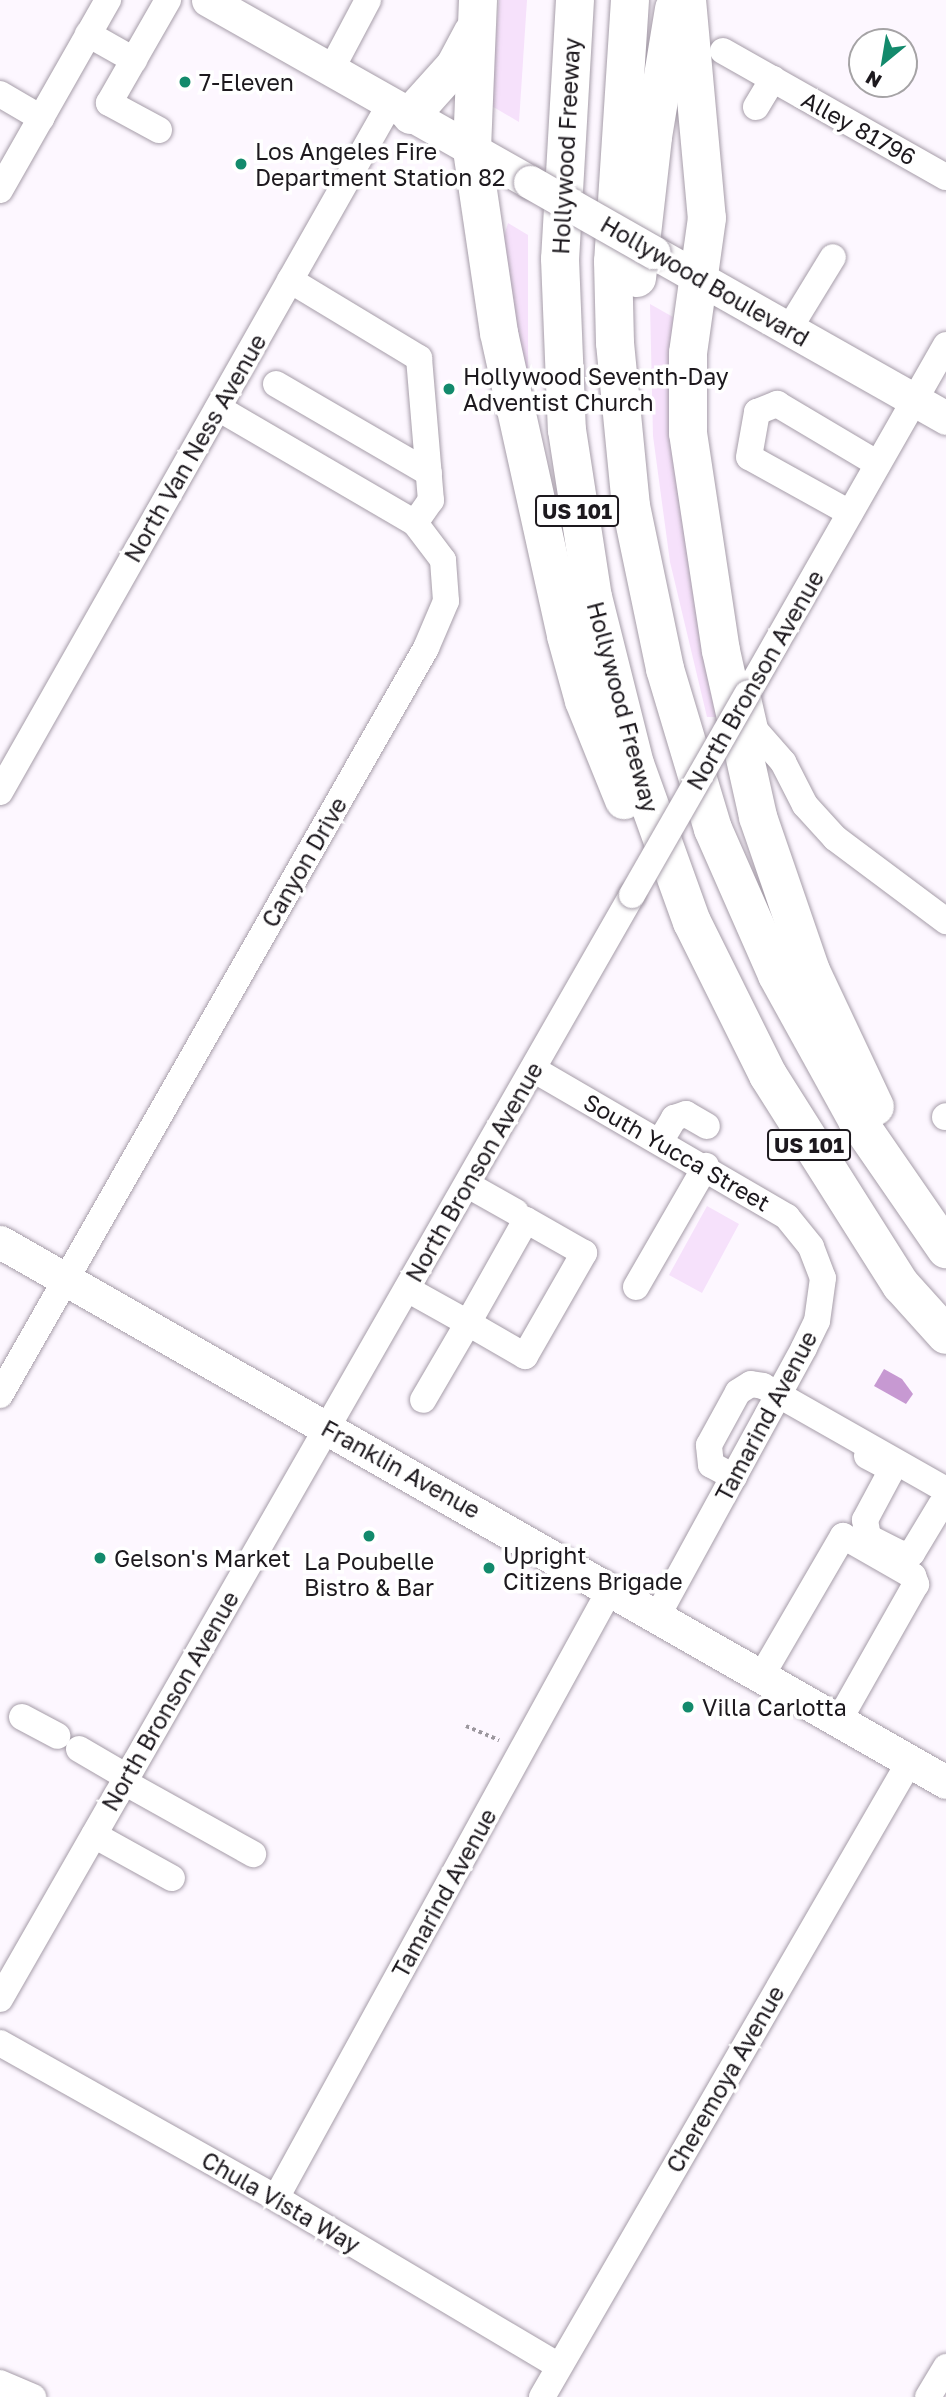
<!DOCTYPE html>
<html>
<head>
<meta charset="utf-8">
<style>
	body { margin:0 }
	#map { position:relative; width:946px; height:2397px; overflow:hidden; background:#fdf7ff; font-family:"Golos Text",sans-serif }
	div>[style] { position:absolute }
	.green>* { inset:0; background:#f6e1fb }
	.water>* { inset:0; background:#c799d2 }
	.path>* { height:3.5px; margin-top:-1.75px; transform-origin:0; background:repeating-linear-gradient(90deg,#9c979e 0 3.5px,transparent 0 7px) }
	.roads { filter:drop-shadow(0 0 2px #a69da9) drop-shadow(0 0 2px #a69da9) }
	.minor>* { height:26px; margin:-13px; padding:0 13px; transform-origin:13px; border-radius:13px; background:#fff }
	.major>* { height:33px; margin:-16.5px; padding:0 16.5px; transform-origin:16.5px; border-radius:16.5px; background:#fff }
	.highway>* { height:38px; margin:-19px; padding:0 19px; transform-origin:19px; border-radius:19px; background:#fff }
	.bridges { filter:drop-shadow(0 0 2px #a69da9) drop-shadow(0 0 2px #a69da9) }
	.minor-bridge>* { height:26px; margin:-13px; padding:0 13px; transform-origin:13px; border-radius:13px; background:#fff }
	.major-bridge>* { height:33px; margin:-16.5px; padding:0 16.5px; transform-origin:16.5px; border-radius:16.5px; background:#fff }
	.dots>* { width:19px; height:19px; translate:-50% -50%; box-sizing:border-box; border:4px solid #fff; border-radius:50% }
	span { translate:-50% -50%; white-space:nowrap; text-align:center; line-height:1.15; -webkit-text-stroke:7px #fff; paint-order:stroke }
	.shield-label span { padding:2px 5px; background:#fff; border:2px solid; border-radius:5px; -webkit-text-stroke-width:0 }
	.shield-label { font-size:21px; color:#1d191e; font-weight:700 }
	.poi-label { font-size:23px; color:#1d191e }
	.left { translate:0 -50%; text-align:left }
	.street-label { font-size:23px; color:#1d191e }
	.north { position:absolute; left:848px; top:28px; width:70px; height:70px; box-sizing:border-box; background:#fff; border:2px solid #a5a3a5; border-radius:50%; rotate:210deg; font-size:19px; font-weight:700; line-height:28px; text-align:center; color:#1d191e }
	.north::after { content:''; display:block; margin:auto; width:24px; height:32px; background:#138a6c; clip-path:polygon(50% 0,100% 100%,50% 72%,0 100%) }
</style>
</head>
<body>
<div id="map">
	<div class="green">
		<i style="clip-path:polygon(499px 0,527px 0,519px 122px,490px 105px)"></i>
		<i style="clip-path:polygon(508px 223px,528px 235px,528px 368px,519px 367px,503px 239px)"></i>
		<i style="clip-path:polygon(650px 304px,673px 317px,670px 374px,721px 717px,707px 717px,670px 562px,653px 436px)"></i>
		<i style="clip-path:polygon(707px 1206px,739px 1224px,702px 1293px,669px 1275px)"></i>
	</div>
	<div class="water">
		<i style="clip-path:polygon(884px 1369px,902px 1379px,913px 1394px,906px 1404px,874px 1386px)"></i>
	</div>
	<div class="path">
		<i style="left:466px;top:1726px;width:36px;rotate:23deg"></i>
	</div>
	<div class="roads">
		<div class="minor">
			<i style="left:88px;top:34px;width:53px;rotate:29.5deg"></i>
			<i style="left:723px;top:51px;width:256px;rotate:29.5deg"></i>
			<i style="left:331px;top:70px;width:79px;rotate:-62.1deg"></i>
			<i style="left:0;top:94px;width:48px;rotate:30.3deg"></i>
			<i style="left:756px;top:107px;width:33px;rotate:-59deg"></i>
			<i style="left:159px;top:130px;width:57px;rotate:-151.6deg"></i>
			<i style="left:109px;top:103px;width:119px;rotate:-60.2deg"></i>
			<i style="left:0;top:190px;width:219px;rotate:-60.4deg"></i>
			<i style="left:290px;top:280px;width:151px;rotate:31.2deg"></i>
			<i style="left:419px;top:358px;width:143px;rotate:85.2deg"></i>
			<i style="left:431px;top:500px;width:28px;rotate:125deg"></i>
			<i style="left:789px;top:329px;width:84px;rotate:-58.6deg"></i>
			<i style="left:946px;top:345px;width:402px;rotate:119.7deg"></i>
			<i style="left:747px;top:694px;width:37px;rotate:77deg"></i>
			<i style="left:755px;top:730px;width:43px;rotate:48.8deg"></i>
			<i style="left:783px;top:762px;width:48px;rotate:62.9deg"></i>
			<i style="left:805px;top:805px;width:45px;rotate:47.7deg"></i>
			<i style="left:835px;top:838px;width:139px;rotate:36.8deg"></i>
			<i style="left:276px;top:384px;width:177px;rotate:30.2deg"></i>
			<i style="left:850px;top:513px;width:115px;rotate:-151deg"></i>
			<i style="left:749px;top:457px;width:46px;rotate:-79.9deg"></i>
			<i style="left:757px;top:412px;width:22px;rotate:-22deg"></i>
			<i style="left:777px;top:404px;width:117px;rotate:30.7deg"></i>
			<i style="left:0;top:792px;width:791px;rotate:-60.45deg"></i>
			<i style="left:533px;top:1069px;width:294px;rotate:30.2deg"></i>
			<i style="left:787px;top:1217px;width:38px;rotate:51deg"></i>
			<i style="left:811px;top:1247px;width:33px;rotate:69deg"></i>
			<i style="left:823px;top:1278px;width:43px;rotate:97.9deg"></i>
			<i style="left:817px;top:1321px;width:30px;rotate:116deg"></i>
			<i style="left:804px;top:1348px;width:304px;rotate:118.7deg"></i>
			<i style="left:945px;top:1117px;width:1px;rotate:-45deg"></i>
			<i style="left:661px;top:1140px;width:26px;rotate:-59deg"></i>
			<i style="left:674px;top:1118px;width:13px;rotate:-18deg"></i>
			<i style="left:686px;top:1114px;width:24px;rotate:30deg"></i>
			<i style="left:468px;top:1185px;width:55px;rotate:29.4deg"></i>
			<i style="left:636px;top:1287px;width:140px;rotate:-60deg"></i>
			<i style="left:407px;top:1289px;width:70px;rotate:29.1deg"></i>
			<i style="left:468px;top:1323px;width:66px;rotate:30.1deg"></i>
			<i style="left:525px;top:1356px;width:119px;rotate:-60.2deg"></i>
			<i style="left:584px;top:1253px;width:67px;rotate:-150.4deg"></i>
			<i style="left:526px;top:1220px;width:118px;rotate:119.4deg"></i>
			<i style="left:468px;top:1323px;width:89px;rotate:120.3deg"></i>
			<i style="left:0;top:1395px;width:860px;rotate:-60.3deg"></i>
			<i style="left:426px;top:648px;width:51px;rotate:-66.9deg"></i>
			<i style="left:446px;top:601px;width:41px;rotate:-94.2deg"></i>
			<i style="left:443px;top:560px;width:46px;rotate:-127.1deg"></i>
			<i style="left:415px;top:523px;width:228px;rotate:-149.7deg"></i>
			<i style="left:867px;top:1456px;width:21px;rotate:28deg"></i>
			<i style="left:886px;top:1466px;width:9px;rotate:72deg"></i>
			<i style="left:889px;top:1475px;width:51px;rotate:118.1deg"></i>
			<i style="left:865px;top:1520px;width:17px;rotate:80deg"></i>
			<i style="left:868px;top:1537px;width:37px;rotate:27deg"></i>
			<i style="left:901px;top:1554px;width:11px;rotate:-5deg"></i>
			<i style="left:912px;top:1553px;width:56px;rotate:-58.9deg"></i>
			<i style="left:734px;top:1477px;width:26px;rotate:-152deg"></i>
			<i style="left:711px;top:1465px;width:20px;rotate:-96deg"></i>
			<i style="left:709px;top:1445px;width:60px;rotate:-61.3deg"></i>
			<i style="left:738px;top:1392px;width:15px;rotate:-32deg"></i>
			<i style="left:751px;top:1384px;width:12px;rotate:9deg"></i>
			<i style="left:763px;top:1386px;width:210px;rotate:29.6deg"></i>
			<i style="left:762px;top:1675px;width:161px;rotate:-59.8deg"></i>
			<i style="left:843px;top:1536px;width:81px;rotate:29.7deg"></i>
			<i style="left:913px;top:1576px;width:9px;rotate:69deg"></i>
			<i style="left:916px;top:1584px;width:156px;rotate:119.5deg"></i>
			<i style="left:22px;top:1717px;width:40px;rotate:28deg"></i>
			<i style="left:79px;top:1749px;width:56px;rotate:30.3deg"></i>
			<i style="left:124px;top:1782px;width:148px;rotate:29.2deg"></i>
			<i style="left:94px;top:1835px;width:89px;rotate:28.9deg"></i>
			<i style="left:0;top:1999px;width:1272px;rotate:-60.21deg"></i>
			<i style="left:0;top:2043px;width:317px;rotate:29.3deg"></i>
			<i style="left:276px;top:2198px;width:329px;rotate:30.7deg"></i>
			<i style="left:276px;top:2198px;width:696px;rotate:-61.23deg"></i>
			<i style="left:0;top:2383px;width:36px;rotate:23deg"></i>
			<i style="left:542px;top:2397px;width:735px;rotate:-59.95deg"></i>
			<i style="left:928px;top:2397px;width:35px;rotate:-59deg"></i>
		</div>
		<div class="major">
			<i style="left:208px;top:0;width:370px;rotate:29.5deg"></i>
			<i style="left:653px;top:252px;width:337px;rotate:29.5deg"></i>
			<i style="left:0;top:1242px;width:1089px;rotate:29.72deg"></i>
		</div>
		<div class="highway">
			<i style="left:478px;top:0;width:150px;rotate:92.3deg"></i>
			<i style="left:472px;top:150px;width:185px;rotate:81.6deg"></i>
			<i style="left:499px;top:333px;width:310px;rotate:77.5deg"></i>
			<i style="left:566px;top:636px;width:67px;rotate:74.5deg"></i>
			<i style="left:584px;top:701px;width:107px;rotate:68deg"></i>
			<i style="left:575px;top:0;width:259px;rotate:93.3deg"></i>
			<i style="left:560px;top:259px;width:171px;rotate:87.7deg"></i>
			<i style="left:567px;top:430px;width:169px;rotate:81.2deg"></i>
			<i style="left:593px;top:597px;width:172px;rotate:75.9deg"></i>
			<i style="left:635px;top:764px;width:168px;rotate:70.2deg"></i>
			<i style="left:692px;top:922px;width:171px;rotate:63.6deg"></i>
			<i style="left:768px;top:1075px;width:249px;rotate:57.7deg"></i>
			<i style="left:901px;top:1285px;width:67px;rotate:48deg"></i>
			<i style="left:630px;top:0;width:262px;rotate:93.7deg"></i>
			<i style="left:613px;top:261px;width:82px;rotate:88.6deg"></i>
			<i style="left:615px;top:343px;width:164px;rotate:84.4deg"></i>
			<i style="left:631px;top:506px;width:167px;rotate:78.2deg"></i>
			<i style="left:665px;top:669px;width:167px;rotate:73.3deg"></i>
			<i style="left:713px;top:829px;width:159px;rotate:66.3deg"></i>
			<i style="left:777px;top:975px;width:166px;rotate:61.1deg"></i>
			<i style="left:857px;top:1120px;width:157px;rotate:55.4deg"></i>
			<i style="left:687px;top:0;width:219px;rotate:84.8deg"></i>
			<i style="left:707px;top:218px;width:136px;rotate:98deg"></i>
			<i style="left:688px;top:353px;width:80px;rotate:90deg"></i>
			<i style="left:688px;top:433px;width:220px;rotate:81.4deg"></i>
			<i style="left:721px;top:651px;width:170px;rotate:77.4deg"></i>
			<i style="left:758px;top:817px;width:163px;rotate:71deg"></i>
			<i style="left:811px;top:971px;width:150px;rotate:64.8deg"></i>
			<i style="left:411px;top:115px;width:66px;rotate:-48.1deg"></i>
			<i style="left:455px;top:66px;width:38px;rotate:-62deg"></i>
			<i style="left:637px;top:278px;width:142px;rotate:-83.5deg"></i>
			<i style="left:653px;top:137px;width:130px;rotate:-80.7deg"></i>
		</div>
	</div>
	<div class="bridges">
		<div class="minor-bridge">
			<i style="left:632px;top:895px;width:232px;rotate:-60.2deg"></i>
		</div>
		<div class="major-bridge">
			<i style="left:530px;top:182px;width:142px;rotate:29.6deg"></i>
		</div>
	</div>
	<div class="dots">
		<i style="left:185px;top:82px;background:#138a6c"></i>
		<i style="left:241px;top:164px;background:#138a6c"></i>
		<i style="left:449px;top:389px;background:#138a6c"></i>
		<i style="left:369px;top:1536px;background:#138a6c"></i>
		<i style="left:100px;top:1558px;background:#138a6c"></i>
		<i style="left:489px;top:1568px;background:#138a6c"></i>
		<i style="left:688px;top:1707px;background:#138a6c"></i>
	</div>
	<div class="shield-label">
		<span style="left:577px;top:511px">US 101</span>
		<span style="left:809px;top:1145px">US 101</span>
	</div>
	<div class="poi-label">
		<span class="left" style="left:199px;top:82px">7-Eleven</span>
		<span class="left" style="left:255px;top:164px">Los Angeles Fire<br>Department Station 82</span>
		<span class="left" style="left:463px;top:389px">Hollywood Seventh-Day<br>Adventist Church</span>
		<span class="left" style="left:503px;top:1568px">Upright<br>Citizens Brigade</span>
		<span class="left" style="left:114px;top:1558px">Gelson's Market</span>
		<span style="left:369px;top:1574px">La Poubelle<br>Bistro &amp; Bar</span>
		<span class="left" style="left:702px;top:1707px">Villa Carlotta</span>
	</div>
	<div class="street-label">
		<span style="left:859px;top:128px;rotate:29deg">Alley 81796</span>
		<span style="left:566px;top:146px;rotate:-87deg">Hollywood Freeway</span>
		<span style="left:705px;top:281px;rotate:30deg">Hollywood Boulevard</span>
		<span style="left:195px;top:448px;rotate:-60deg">North Van Ness Avenue</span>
		<span style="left:755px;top:680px;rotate:-60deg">North Bronson Avenue</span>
		<span style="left:623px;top:707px;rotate:75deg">Hollywood Freeway</span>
		<span style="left:304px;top:862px;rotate:-60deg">Canyon Drive</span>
		<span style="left:677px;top:1152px;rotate:30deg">South Yucca Street</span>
		<span style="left:474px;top:1172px;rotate:-60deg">North Bronson Avenue</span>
		<span style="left:766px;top:1416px;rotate:-62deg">Tamarind Avenue</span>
		<span style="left:401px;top:1469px;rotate:29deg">Franklin Avenue</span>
		<span style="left:170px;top:1701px;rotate:-60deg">North Bronson Avenue</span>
		<span style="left:444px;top:1893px;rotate:-61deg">Tamarind Avenue</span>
		<span style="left:725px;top:2079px;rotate:-60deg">Cheremoya Avenue</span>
		<span style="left:281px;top:2202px;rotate:30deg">Chula Vista Way</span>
	</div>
	<div class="north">N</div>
</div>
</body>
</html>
